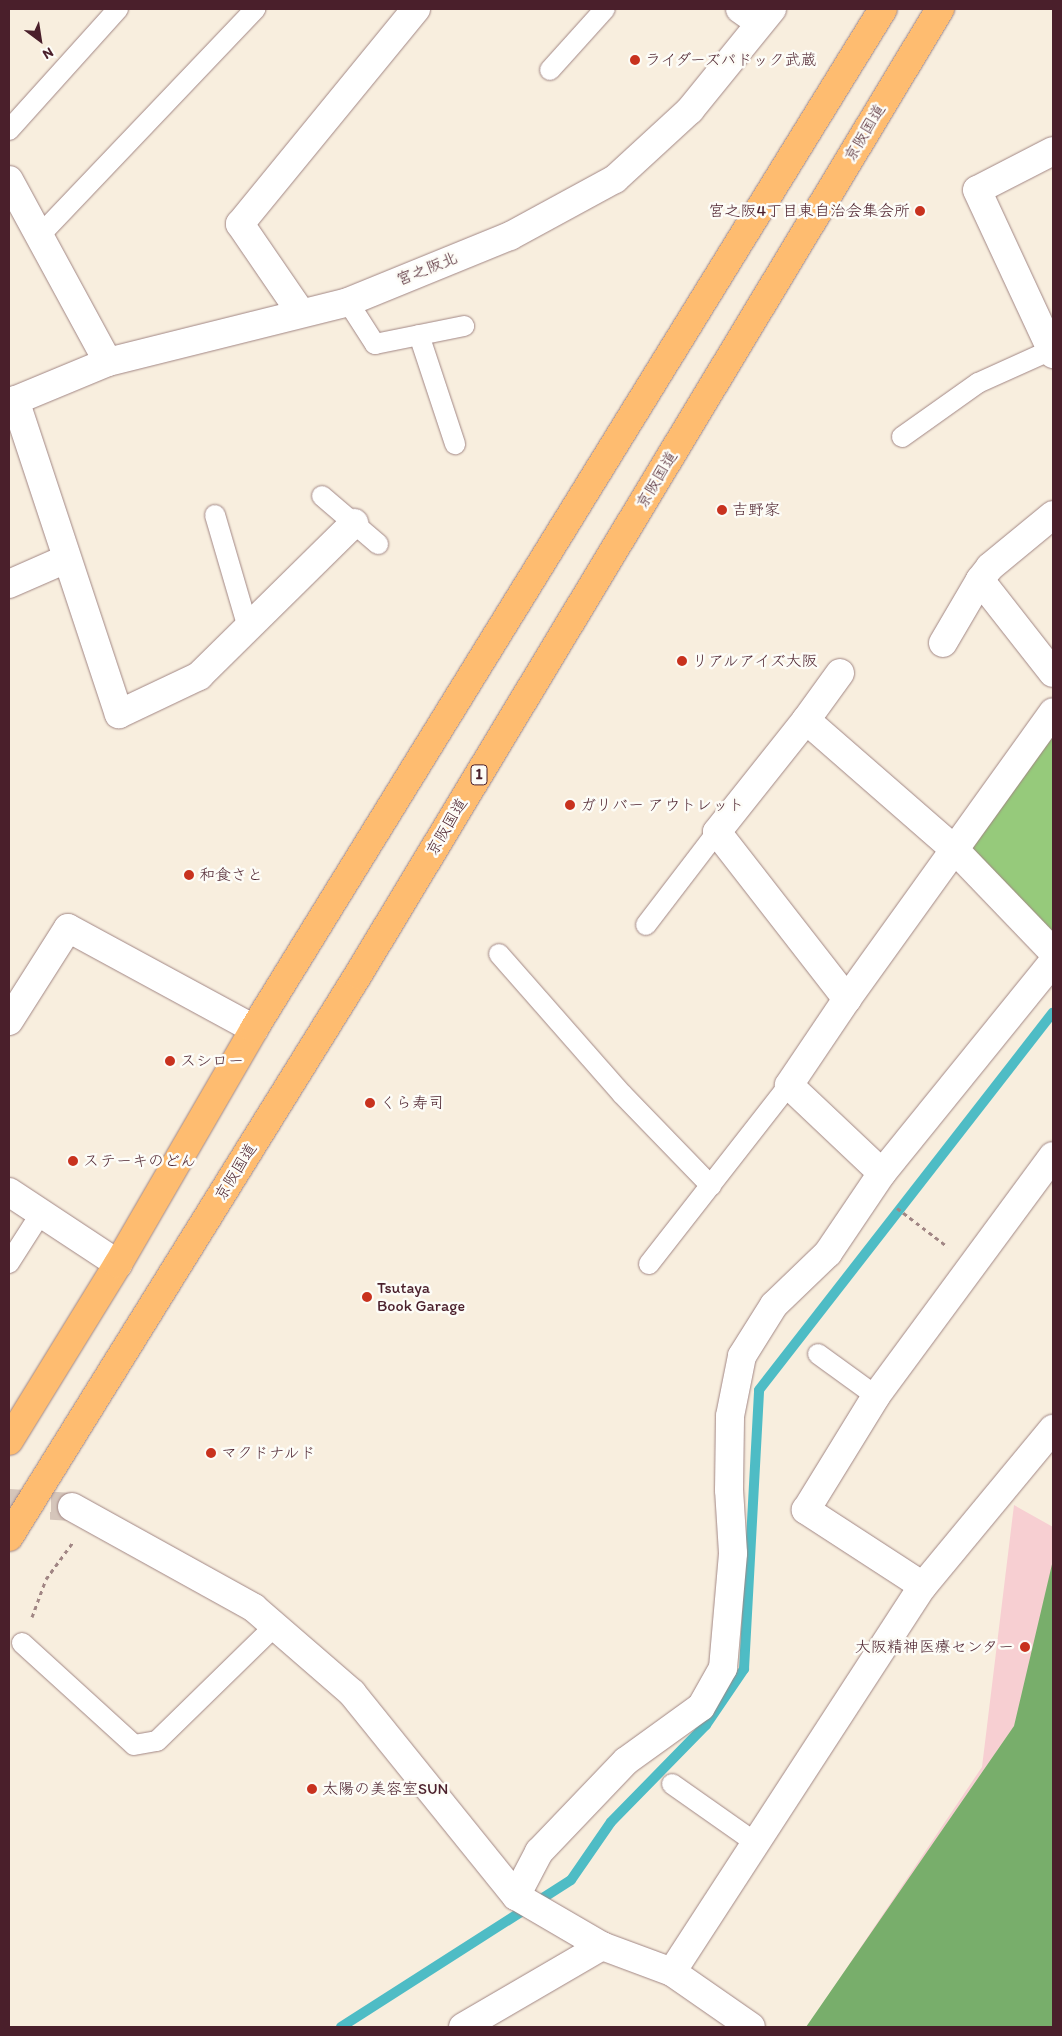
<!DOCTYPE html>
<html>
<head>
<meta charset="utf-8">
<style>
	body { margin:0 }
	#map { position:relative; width:1062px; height:2036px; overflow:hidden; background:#f8eede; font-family:Itim,"Klee One",sans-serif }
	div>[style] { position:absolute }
	.built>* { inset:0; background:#f7cfd2 }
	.green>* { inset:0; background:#96ca7b }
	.forest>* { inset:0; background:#78ae6b }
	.stream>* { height:10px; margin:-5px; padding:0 5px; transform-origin:5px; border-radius:5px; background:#4ebcc5 }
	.minor-tunnel>* { height:28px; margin-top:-14px; transform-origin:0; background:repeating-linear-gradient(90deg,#d5c5ba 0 28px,transparent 0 42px) }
	.path>* { height:3px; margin-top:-1.5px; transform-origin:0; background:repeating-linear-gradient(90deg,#a18684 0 4px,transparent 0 8px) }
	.roads { filter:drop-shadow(0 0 1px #a18684) drop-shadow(0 0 1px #a18684) }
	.service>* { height:20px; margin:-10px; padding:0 10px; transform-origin:10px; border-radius:10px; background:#fff }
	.minor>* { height:28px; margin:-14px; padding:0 14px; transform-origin:14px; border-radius:14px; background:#fff }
	.tertiary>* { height:28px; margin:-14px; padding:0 14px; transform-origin:14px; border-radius:14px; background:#fff }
	.trunk>* { height:28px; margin:-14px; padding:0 14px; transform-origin:14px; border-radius:14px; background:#febc70 }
	.dots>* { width:14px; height:14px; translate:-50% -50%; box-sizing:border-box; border:2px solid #fdfcf7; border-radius:50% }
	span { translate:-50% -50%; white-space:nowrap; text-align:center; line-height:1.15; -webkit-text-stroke:5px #fdfcf7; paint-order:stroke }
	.shield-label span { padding:1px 4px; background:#fdfcf7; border:1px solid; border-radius:4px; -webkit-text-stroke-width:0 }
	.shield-label { font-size:15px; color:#4a1f2b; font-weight:700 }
	.poi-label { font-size:16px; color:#4a1f2b }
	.left { translate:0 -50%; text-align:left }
	.right { translate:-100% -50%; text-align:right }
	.street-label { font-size:16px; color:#4a1f2b }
	.frame { position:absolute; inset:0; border:10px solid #4a1f2b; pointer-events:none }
	.north { position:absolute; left:15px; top:15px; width:50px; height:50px; -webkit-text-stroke:4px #fdfcf7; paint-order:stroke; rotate:149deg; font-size:14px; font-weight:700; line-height:20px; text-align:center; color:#4a1f2b }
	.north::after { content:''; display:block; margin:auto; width:18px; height:22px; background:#4a1f2b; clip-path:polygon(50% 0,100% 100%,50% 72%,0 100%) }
</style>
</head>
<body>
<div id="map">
	<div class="built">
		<i style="clip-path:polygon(1014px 1505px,1053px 1527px,1053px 2027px,807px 2027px,982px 1767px)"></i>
	</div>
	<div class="green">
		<i style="clip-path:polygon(1053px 730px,1053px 938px,970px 849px)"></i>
	</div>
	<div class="forest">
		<i style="clip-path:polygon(1053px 1560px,1053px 2027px,806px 2027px,1014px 1726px)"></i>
	</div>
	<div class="stream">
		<i style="left:341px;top:2027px;width:273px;rotate:-32.6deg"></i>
		<i style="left:571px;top:1880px;width:70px;rotate:-55.4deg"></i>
		<i style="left:611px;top:1822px;width:136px;rotate:-45.6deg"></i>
		<i style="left:706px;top:1725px;width:68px;rotate:-55.8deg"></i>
		<i style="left:744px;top:1669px;width:279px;rotate:-86.9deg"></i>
		<i style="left:759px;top:1390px;width:478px;rotate:-52.1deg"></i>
	</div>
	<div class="minor-tunnel">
		<i style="left:9px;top:1503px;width:63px;rotate:3.6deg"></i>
	</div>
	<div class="path">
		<i style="left:897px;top:1208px;width:64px;rotate:37.4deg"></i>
		<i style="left:32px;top:1617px;width:40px;rotate:-69.8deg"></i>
		<i style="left:46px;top:1579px;width:46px;rotate:-53.9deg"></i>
	</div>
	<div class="roads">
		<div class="service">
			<i style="left:550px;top:70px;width:82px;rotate:-48deg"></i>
			<i style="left:9px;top:130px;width:163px;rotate:-48deg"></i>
			<i style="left:41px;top:234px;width:311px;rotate:-46.4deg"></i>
			<i style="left:348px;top:302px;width:50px;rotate:57.3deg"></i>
			<i style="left:375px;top:344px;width:91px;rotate:-11.4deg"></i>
			<i style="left:419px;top:335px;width:115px;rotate:71.7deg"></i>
			<i style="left:902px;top:437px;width:93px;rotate:-35.4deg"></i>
			<i style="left:978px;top:383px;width:80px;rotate:-24.3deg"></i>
			<i style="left:322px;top:496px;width:74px;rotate:40.6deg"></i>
			<i style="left:215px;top:515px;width:118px;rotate:73.7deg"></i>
			<i style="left:646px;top:925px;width:117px;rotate:-52.6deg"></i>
			<i style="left:499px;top:954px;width:186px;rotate:48.7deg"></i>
			<i style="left:622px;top:1094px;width:128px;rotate:45.9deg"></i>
			<i style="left:9px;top:1263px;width:59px;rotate:-57.4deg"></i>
			<i style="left:649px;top:1264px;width:227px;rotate:-52deg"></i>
			<i style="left:818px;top:1354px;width:72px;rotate:35.9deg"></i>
			<i style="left:22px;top:1643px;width:151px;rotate:42.3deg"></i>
			<i style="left:134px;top:1745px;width:23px;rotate:-10deg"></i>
			<i style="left:157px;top:1741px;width:165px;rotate:-44.3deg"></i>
			<i style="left:672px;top:1784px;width:103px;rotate:35.1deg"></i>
		</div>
		<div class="minor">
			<i style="left:740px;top:9px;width:24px;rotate:35deg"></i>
			<i style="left:1053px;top:151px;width:85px;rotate:152.8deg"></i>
			<i style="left:977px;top:190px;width:181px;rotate:65.1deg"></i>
			<i style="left:9px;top:180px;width:207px;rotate:61.5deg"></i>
			<i style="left:301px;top:313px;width:108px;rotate:-124.4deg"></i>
			<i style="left:240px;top:224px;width:278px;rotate:-50.7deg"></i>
			<i style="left:15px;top:400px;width:331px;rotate:71.7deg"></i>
			<i style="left:119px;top:714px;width:89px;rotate:-25.4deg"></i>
			<i style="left:199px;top:676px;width:218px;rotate:-44.6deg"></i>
			<i style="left:1053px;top:515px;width:82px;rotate:140.5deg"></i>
			<i style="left:990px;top:567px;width:16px;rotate:128deg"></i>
			<i style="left:980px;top:580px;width:118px;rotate:51.9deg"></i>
			<i style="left:9px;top:584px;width:62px;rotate:-23.7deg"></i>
			<i style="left:943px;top:643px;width:73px;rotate:-59.6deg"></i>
			<i style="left:840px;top:673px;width:58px;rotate:125.9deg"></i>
			<i style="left:806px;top:720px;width:143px;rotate:128.5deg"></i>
			<i style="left:717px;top:832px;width:212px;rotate:52.1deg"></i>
			<i style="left:806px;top:720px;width:198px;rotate:41.1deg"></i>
			<i style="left:955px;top:850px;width:141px;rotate:46.1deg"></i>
			<i style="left:9px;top:1021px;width:110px;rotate:-57.6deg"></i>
			<i style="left:68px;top:928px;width:212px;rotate:28.5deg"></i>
			<i style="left:882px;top:1173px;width:128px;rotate:-136.6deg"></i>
			<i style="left:789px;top:1085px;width:104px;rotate:-56deg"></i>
			<i style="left:847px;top:999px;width:353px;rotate:-54.3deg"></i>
			<i style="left:9px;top:1192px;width:131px;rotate:33.4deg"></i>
			<i style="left:72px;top:1507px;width:208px;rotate:29deg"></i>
			<i style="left:254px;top:1608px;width:130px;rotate:40.9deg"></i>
			<i style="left:352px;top:1693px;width:261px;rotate:51.1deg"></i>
			<i style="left:516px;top:1896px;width:99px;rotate:30.2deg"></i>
			<i style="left:602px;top:1946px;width:75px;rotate:20.4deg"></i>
			<i style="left:672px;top:1972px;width:96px;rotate:34.8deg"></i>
			<i style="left:923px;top:1586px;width:140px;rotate:-147deg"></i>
			<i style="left:806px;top:1510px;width:134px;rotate:-58.4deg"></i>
			<i style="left:876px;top:1396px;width:298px;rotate:-53.6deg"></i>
			<i style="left:516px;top:1896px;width:50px;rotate:-62.4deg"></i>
			<i style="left:539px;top:1852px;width:126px;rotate:-46.3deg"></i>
			<i style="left:626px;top:1761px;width:92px;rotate:-35.8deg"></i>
			<i style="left:701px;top:1707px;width:45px;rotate:-60.6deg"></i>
			<i style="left:723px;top:1668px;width:115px;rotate:-85deg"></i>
			<i style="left:733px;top:1553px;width:63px;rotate:-93.6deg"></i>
			<i style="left:729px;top:1490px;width:74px;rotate:-89.2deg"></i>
			<i style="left:730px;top:1416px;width:61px;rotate:-78.7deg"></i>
			<i style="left:742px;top:1356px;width:60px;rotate:-57.9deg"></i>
			<i style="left:774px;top:1305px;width:75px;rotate:-43.9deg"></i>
			<i style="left:828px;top:1253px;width:97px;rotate:-56deg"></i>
			<i style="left:882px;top:1173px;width:272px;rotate:-51deg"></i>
			<i style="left:672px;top:1972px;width:460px;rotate:-57deg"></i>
			<i style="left:923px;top:1586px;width:204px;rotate:-50.4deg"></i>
			<i style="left:463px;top:2027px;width:161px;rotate:-30.2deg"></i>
		</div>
		<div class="tertiary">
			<i style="left:9px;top:403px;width:107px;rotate:-22.5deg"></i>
			<i style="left:108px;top:362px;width:247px;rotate:-14deg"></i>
			<i style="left:348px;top:302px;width:175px;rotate:-22.2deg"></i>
			<i style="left:510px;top:236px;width:119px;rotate:-28.5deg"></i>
			<i style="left:615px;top:179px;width:102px;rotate:-42.6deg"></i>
			<i style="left:690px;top:110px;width:130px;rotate:-50.9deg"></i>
		</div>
		<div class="trunk">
			<i style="left:9px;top:1441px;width:208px;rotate:-58.4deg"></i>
			<i style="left:118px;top:1264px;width:272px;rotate:-59.9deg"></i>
			<i style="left:254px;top:1029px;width:1198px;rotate:-58.34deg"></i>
			<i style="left:9px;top:1537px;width:662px;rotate:-58.16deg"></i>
			<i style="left:358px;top:975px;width:1128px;rotate:-58.93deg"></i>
		</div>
	</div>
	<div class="dots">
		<i style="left:635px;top:60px;background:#c8321e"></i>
		<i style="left:920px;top:211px;background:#c8321e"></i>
		<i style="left:722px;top:510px;background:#c8321e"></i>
		<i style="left:682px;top:661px;background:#c8321e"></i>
		<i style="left:570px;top:805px;background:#c8321e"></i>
		<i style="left:189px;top:875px;background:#c8321e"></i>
		<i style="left:170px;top:1061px;background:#c8321e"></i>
		<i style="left:370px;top:1103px;background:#c8321e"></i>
		<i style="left:73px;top:1161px;background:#c8321e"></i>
		<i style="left:367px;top:1297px;background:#c8321e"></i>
		<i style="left:211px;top:1453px;background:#c8321e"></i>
		<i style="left:1025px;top:1647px;background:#c8321e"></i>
		<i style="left:312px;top:1789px;background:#c8321e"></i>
	</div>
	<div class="shield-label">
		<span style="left:479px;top:775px">1</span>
	</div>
	<div class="poi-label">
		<span class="left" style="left:645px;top:60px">ライダーズパドック武蔵</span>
		<span class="right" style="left:910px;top:211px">宮之阪4丁目東自治会集会所</span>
		<span class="left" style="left:732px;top:510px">吉野家</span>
		<span class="left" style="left:692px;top:661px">リアルアイズ大阪</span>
		<span class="left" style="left:580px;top:805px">ガリバー アウトレット</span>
		<span class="left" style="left:199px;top:875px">和食さと</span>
		<span class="left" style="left:180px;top:1061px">スシロー</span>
		<span class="left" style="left:380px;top:1103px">くら寿司</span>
		<span class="left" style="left:83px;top:1161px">ステーキのどん</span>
		<span class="left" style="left:377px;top:1297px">Tsutaya<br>Book Garage</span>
		<span class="left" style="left:221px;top:1453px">マクドナルド</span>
		<span class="right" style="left:1014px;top:1647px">大阪精神医療センター</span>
		<span class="left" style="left:322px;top:1789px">太陽の美容室SUN</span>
	</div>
	<div class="street-label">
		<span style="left:865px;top:133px;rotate:-59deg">京阪国道</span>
		<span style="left:427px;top:269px;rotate:-22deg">宮之阪北</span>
		<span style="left:657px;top:480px;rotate:-59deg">京阪国道</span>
		<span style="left:447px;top:827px;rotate:-59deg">京阪国道</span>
		<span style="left:236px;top:1172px;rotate:-58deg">京阪国道</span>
	</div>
	<div class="frame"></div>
	<div class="north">N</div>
</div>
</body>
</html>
